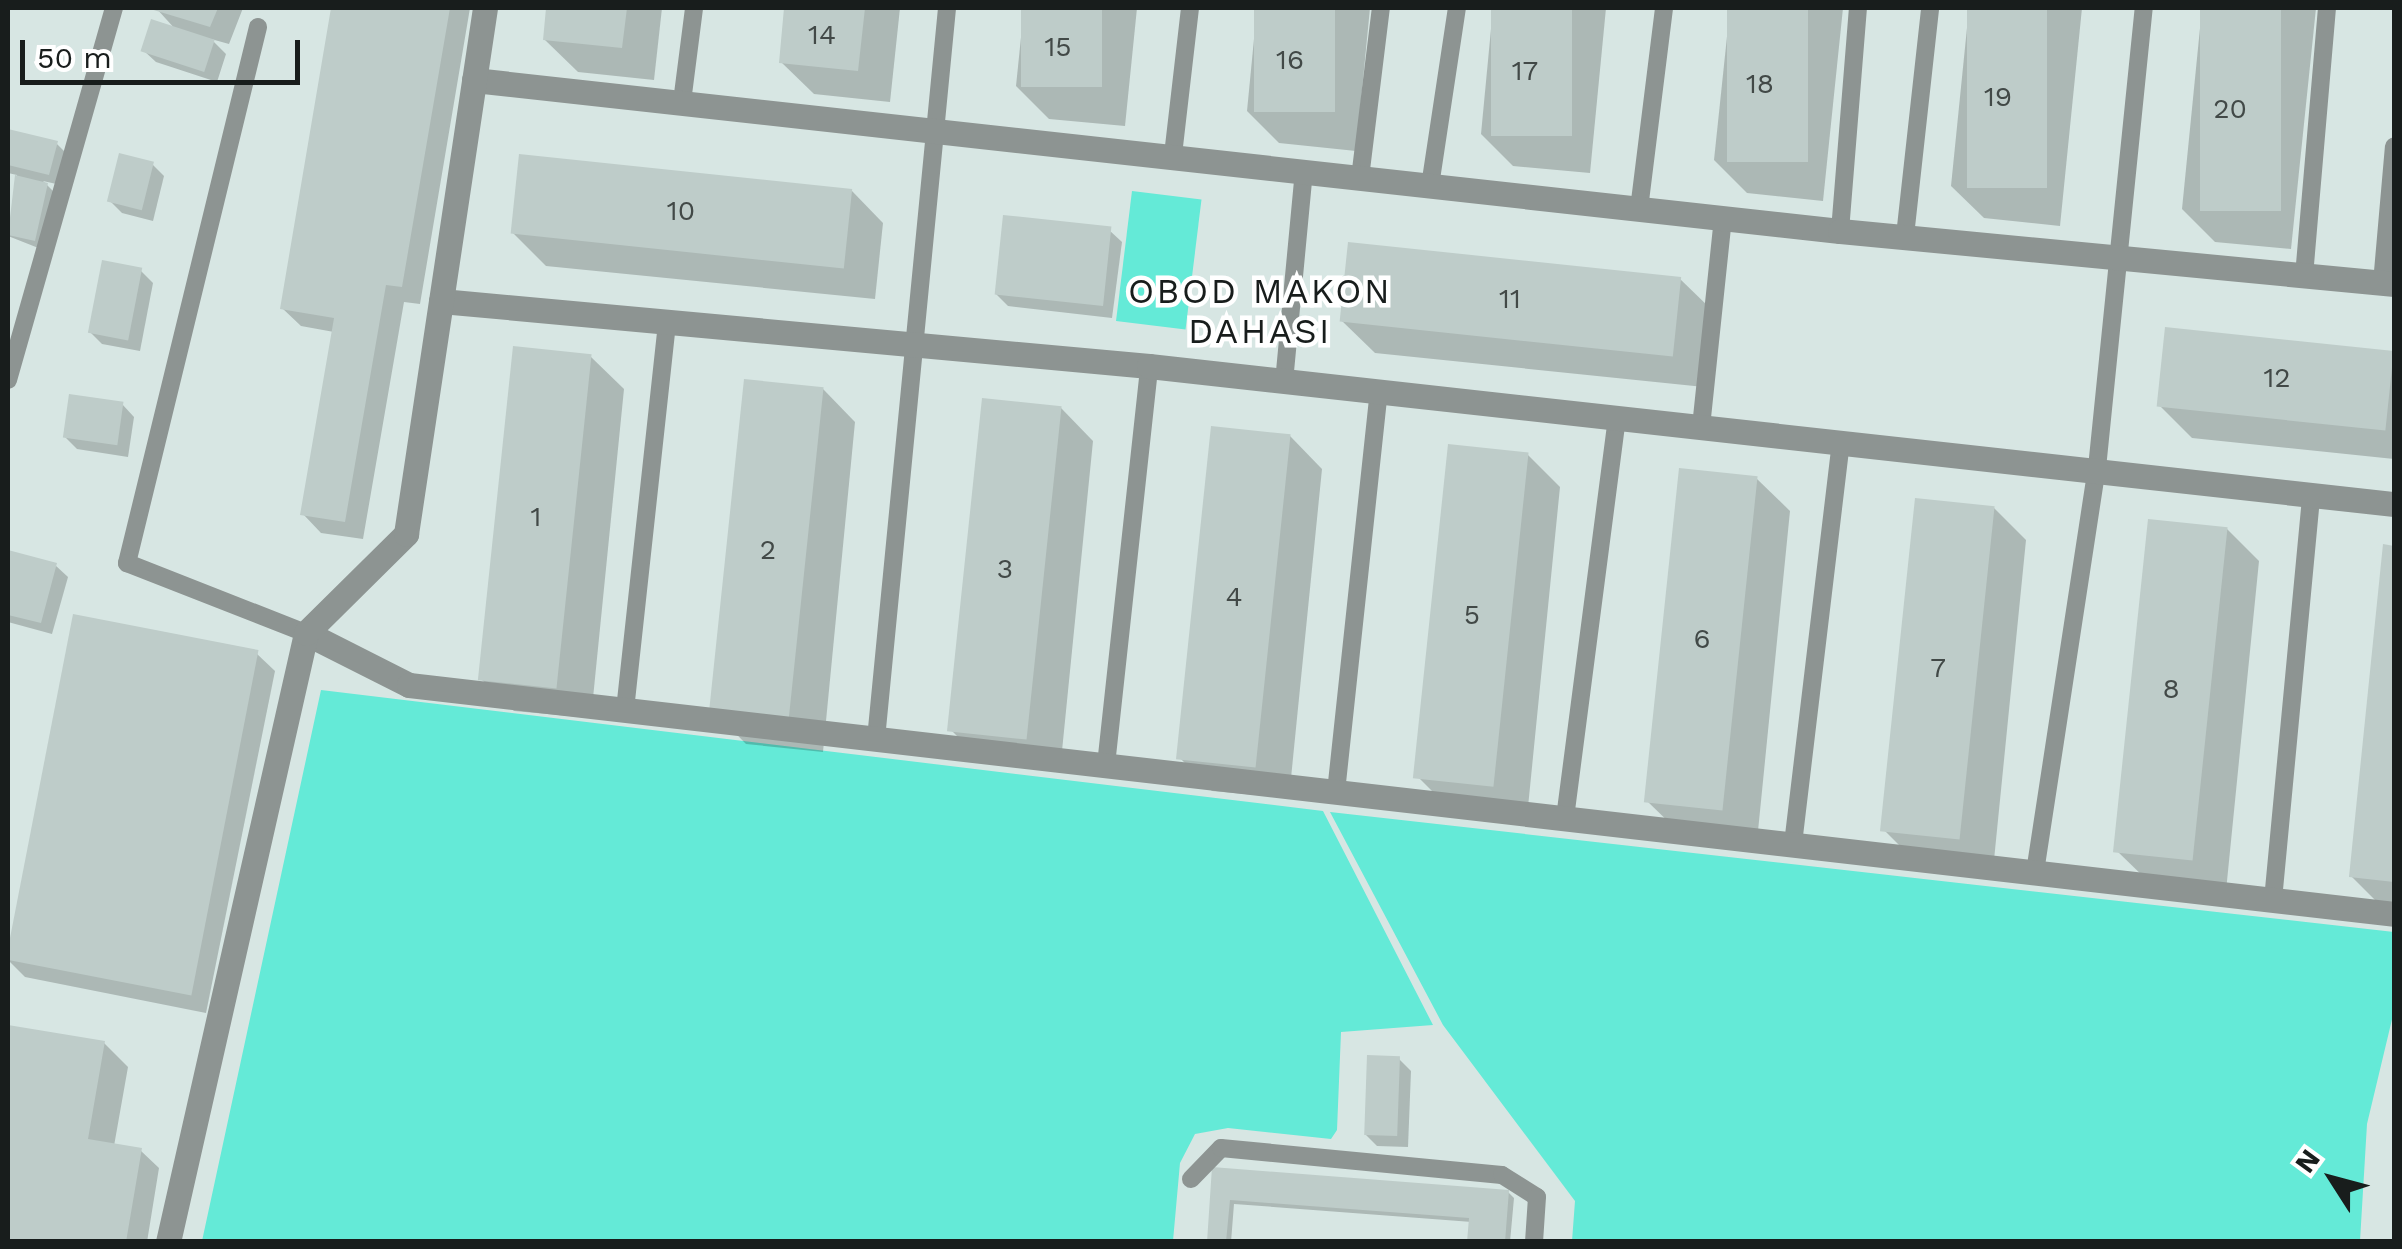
<!DOCTYPE html>
<style>
body{margin:0}
#map{position:relative;width:2402px;height:1249px;overflow:hidden;background:#d7e6e3;font-family:"Work Sans",sans-serif}
div>[style]{position:absolute}
.green>*{inset:0;background:#64ead7;transform-origin:0 0}
.shadow>*{inset:0;background:#0003}
.building>*{inset:0;background:#beccc9;transform-origin:0 0}
.lane>*{height:18px;margin:-9px;padding:0 9px;transform-origin:9px;border-radius:9px;background:#8d9492}
.street>*{height:25px;margin:-12.5px;padding:0 12.5px;transform-origin:12.5px;border-radius:12.5px;background:#8d9492}
span{translate:-50% -50%;white-space:nowrap;text-align:center;line-height:1.15;-webkit-text-stroke:9px #fff;paint-order:stroke}
.number-label{font-size:28px;color:#424947}
.number-label span{-webkit-text-stroke-width:0}
.neighbourhood-label{font-size:35px;color:#181d1c;letter-spacing:2.5px}
.frame{position:absolute;inset:0;border:10px solid #181d1c;pointer-events:none}
.north{position:absolute;left:2282px;top:1129px;width:100px;height:100px;-webkit-text-stroke:8px #fff;paint-order:stroke;rotate:306deg;font-size:28px;font-weight:700;line-height:40px;text-align:center;color:#181d1c}
.north::after{content:'';display:block;margin:auto;width:35px;height:45px;background:#181d1c;clip-path:polygon(50% 0,100% 100%,50% 72%,0 100%)}
.scale{position:absolute;left:20px;top:40px;width:280px;height:45px;box-sizing:border-box;border:5px solid #181d1c;border-top:0;padding-left:12px;font-size:30px;line-height:35px;white-space:nowrap;color:#181d1c;-webkit-text-stroke:8px #fff;paint-order:stroke}
</style>
<div id="map">
<div class="green">
<div style="left:1132px;top:191px;width:70px;height:131px;rotate:7deg"></div>
<div style="clip-path:polygon(321px 690px,1323px 811px,1433px 1025px,1341px 1032px,1337px 1130px,1331px 1139px,1228px 1128px,1195px 1134px,1180px 1163px,1173px 1241px,202px 1241px)"></div>
<div style="clip-path:polygon(1330px 812px,2394px 932px,2394px 1011px,2367px 1124px,2360px 1241px,1572px 1241px,1575px 1201px,1443px 1025px)"></div>
</div>
<div class="shadow">
<div style="clip-path:polygon(243px 8px,229px 44px,211px 39px,226px 54px,217px 82px,156px 62px,143px 50px,176px 30px,156px 8px)"></div>
<div style="clip-path:polygon(333px 8px,470px 8px,420px 304px,404px 302px,363px 539px,321px 533px,303px 514px,334px 332px,301px 326px,282px 308px)"></div>
<div style="clip-path:polygon(549px 8px,662px 8px,654px 80px,578px 72px,545px 40px)"></div>
<div style="clip-path:polygon(787px 8px,900px 8px,890px 102px,814px 94px,781px 62px)"></div>
<div style="clip-path:polygon(1024px 8px,1137px 8px,1125px 126px,1049px 119px,1016px 86px)"></div>
<div style="clip-path:polygon(1257px 8px,1370px 8px,1356px 151px,1279px 143px,1247px 111px)"></div>
<div style="clip-path:polygon(1493px 8px,1606px 8px,1590px 173px,1513px 166px,1481px 134px)"></div>
<div style="clip-path:polygon(1730px 8px,1843px 8px,1823px 201px,1747px 193px,1714px 160px)"></div>
<div style="clip-path:polygon(1969px 8px,2082px 8px,2060px 226px,1984px 218px,1951px 186px)"></div>
<div style="clip-path:polygon(2202px 8px,2316px 8px,2291px 249px,2215px 242px,2182px 209px)"></div>
<div style="clip-path:polygon(8px 131px,56px 143px,68px 155px,61px 185px,43px 181px,59px 197px,46px 251px,8px 236px,17px 175px,8px 173px)"></div>
<div style="clip-path:polygon(152px 164px,164px 176px,153px 221px,122px 213px,110px 201px)"></div>
<div style="clip-path:polygon(851px 190px,883px 223px,875px 299px,546px 266px,513px 233px)"></div>
<div style="clip-path:polygon(1109px 230px,1122px 242px,1112px 318px,1008px 306px,996px 294px)"></div>
<div style="clip-path:polygon(141px 271px,153px 283px,140px 351px,102px 344px,90px 332px)"></div>
<div style="clip-path:polygon(1679px 278px,1712px 310px,1704px 387px,1375px 353px,1342px 321px)"></div>
<div style="clip-path:polygon(2167px 329px,2394px 352px,2394px 459px,2192px 438px,2159px 405px)"></div>
<div style="clip-path:polygon(591px 357px,624px 389px,591px 718px,514px 711px,481px 679px)"></div>
<div style="clip-path:polygon(823px 389px,855px 422px,823px 752px,746px 744px,714px 711px)"></div>
<div style="clip-path:polygon(122px 404px,134px 417px,128px 457px,77px 449px,65px 437px)"></div>
<div style="clip-path:polygon(1061px 408px,1093px 441px,1060px 771px,984px 763px,951px 730px)"></div>
<div style="clip-path:polygon(1290px 436px,1322px 469px,1289px 798px,1212px 791px,1180px 758px)"></div>
<div style="clip-path:polygon(1527px 454px,1560px 487px,1527px 817px,1450px 809px,1418px 777px)"></div>
<div style="clip-path:polygon(1757px 479px,1790px 511px,1757px 841px,1680px 833px,1647px 801px)"></div>
<div style="clip-path:polygon(1994px 508px,2026px 540px,1993px 870px,1916px 862px,1884px 830px)"></div>
<div style="clip-path:polygon(2227px 529px,2259px 561px,2226px 891px,2150px 883px,2117px 851px)"></div>
<div style="clip-path:polygon(2385px 547px,2394px 548px,2394px 910px,2384px 909px,2352px 877px)"></div>
<div style="clip-path:polygon(8px 553px,55px 565px,68px 577px,52px 634px,8px 622px)"></div>
<div style="clip-path:polygon(75px 617px,256px 653px,275px 671px,206px 1013px,25px 977px,8px 960px)"></div>
<div style="clip-path:polygon(8px 1027px,104px 1043px,128px 1067px,114px 1146px,140px 1150px,159px 1168px,147px 1242px,8px 1242px)"></div>
<div style="clip-path:polygon(1399px 1059px,1411px 1071px,1408px 1147px,1377px 1146px,1365px 1134px)"></div>
<div style="clip-path:polygon(1214px 1169px,1508px 1192px,1514px 1198px,1510px 1242px,1470px 1242px,1472px 1222px,1234px 1204px,1231px 1242px,1210px 1242px)"></div>
</div>
<div class="building">
<div style="clip-path:polygon(147px 8px,218px 8px,210px 27px)"></div>
<div style="clip-path:polygon(331px 8px,450px 8px,402px 287px,386px 285px,345px 522px,300px 515px,334px 318px,280px 309px)"></div>
<div style="clip-path:polygon(546px 8px,627px 8px,622px 48px,543px 40px)"></div>
<div style="clip-path:polygon(784px 8px,865px 8px,858px 71px,779px 63px)"></div>
<div style="left:1021px;top:8px;width:81px;height:79px"></div>
<div style="left:1254px;top:8px;width:81px;height:104px"></div>
<div style="left:1491px;top:8px;width:81px;height:128px"></div>
<div style="left:1727px;top:8px;width:81px;height:154px"></div>
<div style="left:1967px;top:8px;width:80px;height:180px"></div>
<div style="left:2200px;top:8px;width:81px;height:203px"></div>
<div style="left:151px;top:19px;width:67px;height:34px;rotate:18deg"></div>
<div style="clip-path:polygon(8px 129px,58px 141px,49px 175px,8px 165px)"></div>
<div style="left:119px;top:153px;width:36px;height:50px;rotate:14deg"></div>
<div style="left:519px;top:154px;width:335px;height:80px;rotate:6deg"></div>
<div style="clip-path:polygon(15px 175px,48px 183px,35px 241px,8px 235px)"></div>
<div style="left:1003px;top:215px;width:109px;height:80px;rotate:6deg"></div>
<div style="left:1348px;top:242px;width:335px;height:80px;rotate:6deg"></div>
<div style="left:102px;top:260px;width:41px;height:74px;rotate:11deg"></div>
<div style="left:2165px;top:327px;width:230px;height:80px;rotate:6deg"></div>
<div style="left:513px;top:346px;width:79px;height:336px;rotate:6deg"></div>
<div style="left:744px;top:379px;width:80px;height:335px;rotate:6deg"></div>
<div style="left:69px;top:394px;width:55px;height:44px;rotate:8deg"></div>
<div style="left:982px;top:398px;width:80px;height:335px;rotate:6deg"></div>
<div style="left:1211px;top:426px;width:80px;height:335px;rotate:6deg"></div>
<div style="left:1448px;top:444px;width:81px;height:336px;rotate:6deg"></div>
<div style="left:1679px;top:468px;width:79px;height:336px;rotate:6deg"></div>
<div style="left:1915px;top:498px;width:80px;height:335px;rotate:6deg"></div>
<div style="left:2148px;top:519px;width:80px;height:335px;rotate:6deg"></div>
<div style="clip-path:polygon(2383px 544px,2394px 546px,2394px 882px,2349px 877px)"></div>
<div style="clip-path:polygon(8px 550px,57px 563px,41px 623px,8px 615px)"></div>
<div style="left:73px;top:614px;width:189px;height:352px;rotate:11deg"></div>
<div style="clip-path:polygon(8px 1025px,105px 1041px,88px 1139px,142px 1148px,126px 1242px,8px 1242px)"></div>
<div style="left:1367px;top:1055px;width:33px;height:80px;rotate:2deg"></div>
<div style="clip-path:polygon(1212px 1167px,1509px 1190px,1505px 1242px,1467px 1242px,1469px 1218px,1230px 1200px,1226px 1242px,1207px 1242px)"></div>
</div>
<div class="lane">
<div style="left:258px;top:27px;width:552px;rotate:103.73deg"></div>
<div style="left:127px;top:563px;width:192px;rotate:21.4deg"></div>
<div style="left:682px;top:102px;width:95px;rotate:-82.7deg"></div>
<div style="left:1173px;top:155px;width:148px;rotate:-83.4deg"></div>
<div style="left:1360px;top:178px;width:171px;rotate:-83deg"></div>
<div style="left:1430px;top:186px;width:180px;rotate:-81.4deg"></div>
<div style="left:1639px;top:209px;width:203px;rotate:-82.9deg"></div>
<div style="left:1840px;top:231px;width:224px;rotate:-85.4deg"></div>
<div style="left:1905px;top:236px;width:229px;rotate:-83.7deg"></div>
<div style="left:2304px;top:276px;width:269px;rotate:-85.1deg"></div>
<div style="left:2382px;top:283px;width:137px;rotate:-85deg"></div>
<div style="left:8px;top:380px;width:387px;rotate:-74.1deg"></div>
<div style="left:1284px;top:382px;width:211px;rotate:-84.6deg"></div>
<div style="left:1701px;top:427px;width:211px;rotate:-84deg"></div>
<div style="left:625px;top:710px;width:390px;rotate:-83.8deg"></div>
<div style="left:876px;top:739px;width:734px;rotate:-84.45deg"></div>
<div style="left:1106px;top:765px;width:401px;rotate:-83.8deg"></div>
<div style="left:1336px;top:792px;width:402px;rotate:-83.9deg"></div>
<div style="left:1565px;top:818px;width:403px;rotate:-82.6deg"></div>
<div style="left:1793px;top:844px;width:404px;rotate:-83.2deg"></div>
<div style="left:2035px;top:872px;width:409px;rotate:-81.3deg"></div>
<div style="left:2097px;top:468px;width:462px;rotate:-84.2deg"></div>
<div style="left:2273px;top:900px;width:406px;rotate:-84.6deg"></div>
<div style="left:1191px;top:1179px;width:43px;rotate:-45.9deg"></div>
<div style="left:1221px;top:1148px;width:282px;rotate:5.5deg"></div>
<div style="left:1502px;top:1175px;width:41px;rotate:32.2deg"></div>
<div style="left:1537px;top:1197px;width:45px;rotate:93.8deg"></div>
</div>
<div class="street">
<div style="left:474px;top:80px;width:1374px;rotate:6.31deg"></div>
<div style="left:1840px;top:231px;width:557px;rotate:5.46deg"></div>
<div style="left:441px;top:301px;width:711px;rotate:5.25deg"></div>
<div style="left:1149px;top:366px;width:1253px;rotate:6.33deg"></div>
<div style="left:306px;top:633px;width:115px;rotate:26.8deg"></div>
<div style="left:409px;top:685px;width:1998px;rotate:6.58deg"></div>
<div style="left:168px;top:1242px;width:624px;rotate:-77.23deg"></div>
<div style="left:306px;top:633px;width:141px;rotate:-44.7deg"></div>
<div style="left:406px;top:534px;width:532px;rotate:-81.46deg"></div>
</div>
<div class="number-label">
<span style="left:822px;top:35px">14</span>
<span style="left:1058px;top:47px">15</span>
<span style="left:1290px;top:60px">16</span>
<span style="left:1525px;top:71px">17</span>
<span style="left:1760px;top:84px">18</span>
<span style="left:1998px;top:97px">19</span>
<span style="left:2230px;top:109px">20</span>
<span style="left:681px;top:211px">10</span>
<span style="left:1510px;top:299px">11</span>
<span style="left:2277px;top:378px">12</span>
<span style="left:536px;top:517px">1</span>
<span style="left:768px;top:550px">2</span>
<span style="left:1005px;top:569px">3</span>
<span style="left:1234px;top:597px">4</span>
<span style="left:1472px;top:615px">5</span>
<span style="left:1702px;top:639px">6</span>
<span style="left:1938px;top:668px">7</span>
<span style="left:2171px;top:689px">8</span>
</div>
<div class="neighbourhood-label">
<span style="left:1260px;top:311px">OBOD MAKON<br>DAHASI</span>
</div>
<div class="frame"></div>
<div class="north">N</div>
<div class="scale">50 m</div>
</div>
